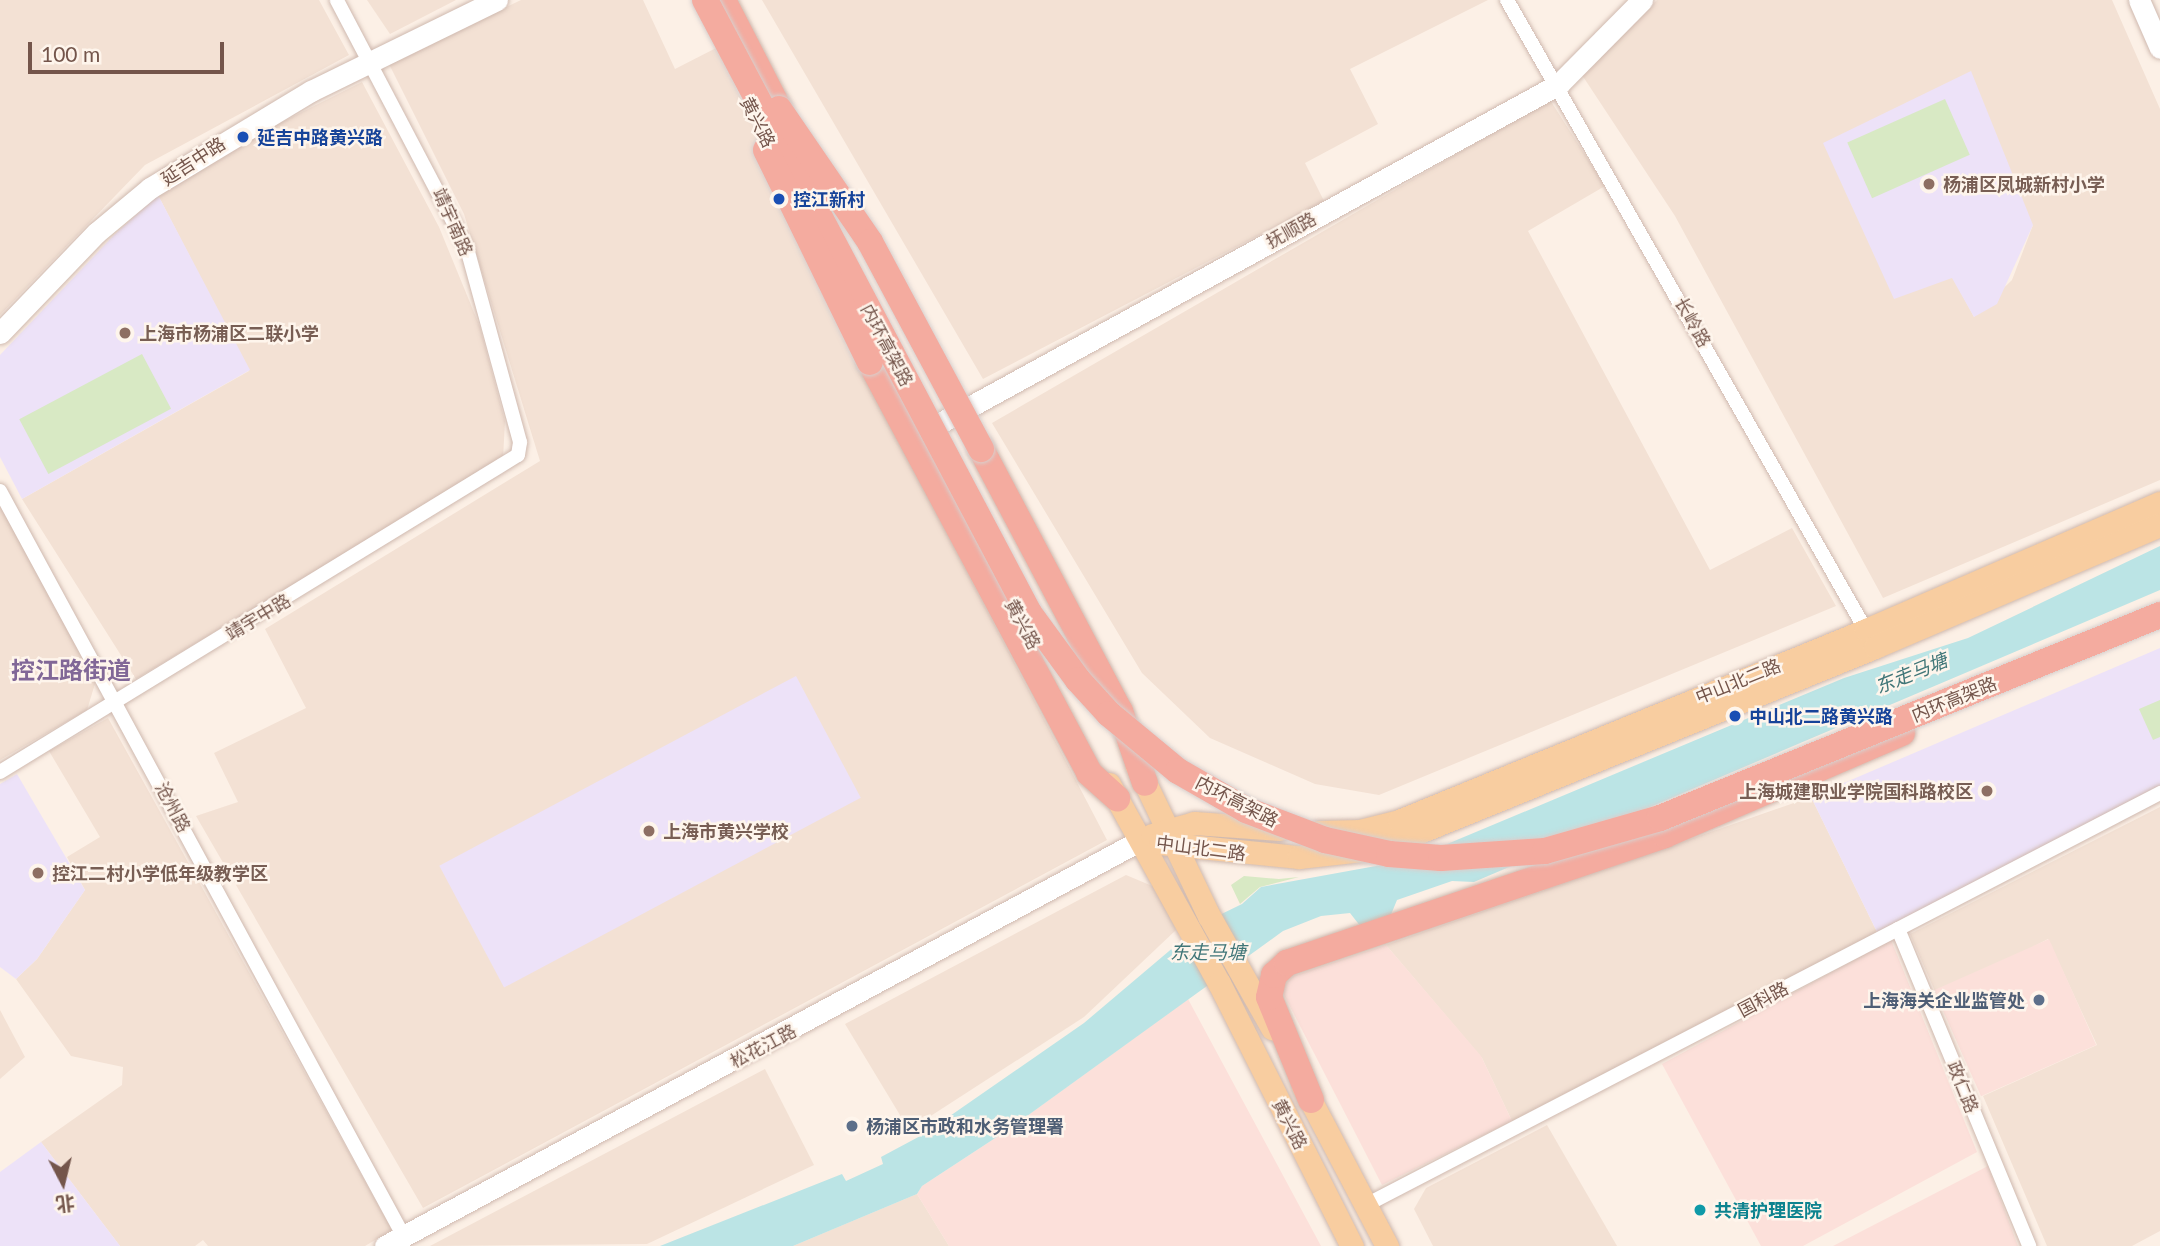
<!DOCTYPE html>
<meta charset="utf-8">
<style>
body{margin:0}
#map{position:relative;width:2160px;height:1246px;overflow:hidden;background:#fcf0e6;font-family:Lato,"Noto Sans SC",sans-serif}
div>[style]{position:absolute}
.residential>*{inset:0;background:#f3e1d4}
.commercial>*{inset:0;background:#fce0da;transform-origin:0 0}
.education>*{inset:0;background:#ede2f8;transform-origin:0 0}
.green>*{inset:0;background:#d8e9c4;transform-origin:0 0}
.water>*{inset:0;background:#bbe4e5}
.roads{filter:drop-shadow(0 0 2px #cfb9af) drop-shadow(0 0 2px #cfb9af)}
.street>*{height:14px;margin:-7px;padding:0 7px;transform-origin:7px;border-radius:7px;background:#fff}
.secondary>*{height:21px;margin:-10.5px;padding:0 10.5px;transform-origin:10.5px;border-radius:10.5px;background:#fff}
.primary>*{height:23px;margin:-11.5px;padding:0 11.5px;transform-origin:11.5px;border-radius:11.5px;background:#f8cda0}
.highway>*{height:26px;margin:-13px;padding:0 13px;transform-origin:13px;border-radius:13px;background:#f4ab9f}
.bridges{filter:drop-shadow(0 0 2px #d8cfcd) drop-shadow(0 0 2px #d8cfcd)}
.highway-bridge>*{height:26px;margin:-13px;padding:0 13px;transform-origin:13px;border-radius:13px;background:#f4ab9f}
.dots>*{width:19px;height:19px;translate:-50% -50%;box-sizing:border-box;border:4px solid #fef5ec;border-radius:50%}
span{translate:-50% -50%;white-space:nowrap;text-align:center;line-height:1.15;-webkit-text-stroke:5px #fef5ec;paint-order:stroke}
.street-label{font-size:18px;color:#74554b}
.transit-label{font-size:18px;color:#164399;font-weight:700}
.left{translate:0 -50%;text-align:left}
.education-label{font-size:18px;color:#785e54;font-weight:700}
.right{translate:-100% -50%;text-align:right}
.service-label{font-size:18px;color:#4e5e75;font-weight:700}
.culture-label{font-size:18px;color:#0d838f;font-weight:700}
.water-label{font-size:19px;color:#407678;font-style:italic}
.district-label{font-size:24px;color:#816797;font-weight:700}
.north{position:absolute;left:28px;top:1148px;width:70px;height:70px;-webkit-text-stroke:5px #fef5ec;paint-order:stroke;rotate:173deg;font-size:19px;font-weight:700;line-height:28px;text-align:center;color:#74554b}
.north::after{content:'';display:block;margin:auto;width:24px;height:32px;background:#74554b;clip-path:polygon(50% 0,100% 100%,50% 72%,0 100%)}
.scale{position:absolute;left:28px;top:42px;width:196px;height:32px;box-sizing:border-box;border:4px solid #74554b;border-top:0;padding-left:9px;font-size:21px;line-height:24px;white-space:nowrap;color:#74554b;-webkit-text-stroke:5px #fef5ec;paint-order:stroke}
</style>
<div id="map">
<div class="residential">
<div style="clip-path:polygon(0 0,319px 0,349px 55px,145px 165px,0 315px)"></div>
<div style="clip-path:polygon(367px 0,456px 0,390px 34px)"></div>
<div style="clip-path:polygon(521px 0,643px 0,675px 69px,718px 47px,858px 363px,1107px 840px,423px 1208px,196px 816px,238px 802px,214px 753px,306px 708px,265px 629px,540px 461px,464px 214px,389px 64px)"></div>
<div style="clip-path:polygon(762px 0,1488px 0,1350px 69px,1378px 124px,1305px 163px,1324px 201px,983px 379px)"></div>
<div style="clip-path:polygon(evenodd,1657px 0,2112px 0,2160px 109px,2160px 480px,1883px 598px,1675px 216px,1582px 75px,1657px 0,2033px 225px,2012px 280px,1974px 317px,1953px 278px,2033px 225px)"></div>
<div style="clip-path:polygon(362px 82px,439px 227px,480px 327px,505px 421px,503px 459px,136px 679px,22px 499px,249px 371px,158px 195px,244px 141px)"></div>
<div style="clip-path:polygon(1550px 100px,1605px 186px,1528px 231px,1710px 570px,1792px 528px,1836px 606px,1379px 795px,1315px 784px,1210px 738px,1142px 673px,992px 423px)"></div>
<div style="clip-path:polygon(0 501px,97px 677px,87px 710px,0 760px)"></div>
<div style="clip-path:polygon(108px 718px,392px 1230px,365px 1246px,208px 1246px,203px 1240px,195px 1246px,120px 1246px,41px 1142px,122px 1085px,123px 1067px,71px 1056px,16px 979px,37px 959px,85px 890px,67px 857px,100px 837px,49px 751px)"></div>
<div style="clip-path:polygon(1811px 797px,1877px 932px,1512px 1121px,1482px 1058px,1386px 945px)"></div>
<div style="clip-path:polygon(2160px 807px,2160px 1231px,2132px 1246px,2047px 1246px,1983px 1096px,2097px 1045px,2048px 939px,1937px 996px,1910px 934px)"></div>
<div style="clip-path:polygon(1126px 875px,1157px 888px,1176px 930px,1084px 1017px,909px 1130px,845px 1024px)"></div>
<div style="clip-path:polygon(0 1010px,25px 1057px,0 1079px)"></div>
<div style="clip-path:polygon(765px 1069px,814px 1165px,647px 1244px,430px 1246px)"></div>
<div style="clip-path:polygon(1547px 1125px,1617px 1246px,1433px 1246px,1414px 1209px,1426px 1188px)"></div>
<div style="clip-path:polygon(917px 1194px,949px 1246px,793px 1246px,831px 1230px)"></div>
</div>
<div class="commercial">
<div style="left:2049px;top:939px;width:116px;height:126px;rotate:66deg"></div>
<div style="clip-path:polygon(1891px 940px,1977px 1152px,1803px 1246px,1761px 1246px,1662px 1064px)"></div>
<div style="clip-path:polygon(1386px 945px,1481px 1056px,1512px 1121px,1382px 1185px,1281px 989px,1293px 976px)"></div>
<div style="clip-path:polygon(1188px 999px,1321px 1246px,949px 1246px,917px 1194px,922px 1186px,1009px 1129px)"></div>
<div style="clip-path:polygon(1988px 1166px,2018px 1246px,1833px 1246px)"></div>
</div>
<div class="education">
<div style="clip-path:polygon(1971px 71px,2033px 225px,1997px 304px,1974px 317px,1952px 278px,1894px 299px,1823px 143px)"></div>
<div style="clip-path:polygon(158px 195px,250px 370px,22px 499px,0 457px,0 355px,114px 235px)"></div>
<div style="clip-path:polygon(2160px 648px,2160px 786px,1877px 932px,1811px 797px)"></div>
<div style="left:796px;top:676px;width:138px;height:404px;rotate:62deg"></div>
<div style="clip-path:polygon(17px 774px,85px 890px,37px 959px,16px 979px,0 967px,0 784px)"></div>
<div style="clip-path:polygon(41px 1142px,120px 1246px,0 1246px,0 1172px)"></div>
</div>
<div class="green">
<div style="left:1945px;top:99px;width:61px;height:107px;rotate:66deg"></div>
<div style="left:142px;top:354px;width:62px;height:139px;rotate:62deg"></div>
<div style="clip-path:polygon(2160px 700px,2160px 737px,2153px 740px,2139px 709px)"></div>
<div style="clip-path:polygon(1244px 876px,1279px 879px,1299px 877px,1260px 887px,1240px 904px,1231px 885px)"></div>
</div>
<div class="water">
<div style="clip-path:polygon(2160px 546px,2160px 590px,1474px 882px,1452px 881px,1397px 900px,1390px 917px,1361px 927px,1350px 913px,1321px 916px,1283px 931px,1009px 1129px,922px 1186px,917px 1194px,793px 1246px,660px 1246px,842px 1174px,846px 1181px,883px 1164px,881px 1157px,924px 1134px,1084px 1023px,1201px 924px,1242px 904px,1261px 887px,1409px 860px,1844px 678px,1968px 638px)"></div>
</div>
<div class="roads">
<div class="street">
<div style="left:1507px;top:0;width:730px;rotate:60.34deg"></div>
<div style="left:0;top:491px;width:846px;rotate:61.56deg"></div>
<div style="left:0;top:772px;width:607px;rotate:-31.47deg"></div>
<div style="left:518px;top:455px;width:13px;rotate:-81deg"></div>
<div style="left:520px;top:442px;width:201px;rotate:-105.3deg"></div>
<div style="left:467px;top:248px;width:280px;rotate:-117.7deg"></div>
<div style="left:1898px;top:929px;width:343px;rotate:67.5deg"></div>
<div style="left:1366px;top:1205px;width:895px;rotate:-27.42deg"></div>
</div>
<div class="secondary">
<div style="left:2139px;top:0;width:52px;rotate:66.4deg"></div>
<div style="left:0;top:333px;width:139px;rotate:-46.2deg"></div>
<div style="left:96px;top:233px;width:70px;rotate:-39.8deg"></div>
<div style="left:150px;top:188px;width:188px;rotate:-31.1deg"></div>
<div style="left:311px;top:91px;width:207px;rotate:-26.1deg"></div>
<div style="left:920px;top:434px;width:729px;rotate:-28.71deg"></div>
<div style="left:1559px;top:84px;width:118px;rotate:-45.3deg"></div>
<div style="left:385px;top:1246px;width:856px;rotate:-28.24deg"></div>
</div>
<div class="primary">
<div style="left:1137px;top:766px;width:166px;rotate:64.4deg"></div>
<div style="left:1209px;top:916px;width:129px;rotate:60.6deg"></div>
<div style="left:1109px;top:784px;width:227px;rotate:61.1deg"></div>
<div style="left:1219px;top:983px;width:295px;rotate:63.2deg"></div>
<div style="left:1318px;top:832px;width:42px;rotate:-1.4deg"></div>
<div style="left:1360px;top:831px;width:40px;rotate:-14.4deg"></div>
<div style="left:1399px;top:821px;width:505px;rotate:-22.24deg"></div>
<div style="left:1866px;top:630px;width:320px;rotate:-23.4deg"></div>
<div style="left:1152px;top:835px;width:44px;rotate:-15.9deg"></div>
<div style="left:1194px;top:823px;width:86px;rotate:4deg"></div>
<div style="left:1160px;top:843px;width:140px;rotate:5.8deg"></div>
<div style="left:1299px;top:857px;width:81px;rotate:-6.3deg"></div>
<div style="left:1380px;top:848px;width:534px;rotate:-22.1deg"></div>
<div style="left:1875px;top:647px;width:310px;rotate:-23.2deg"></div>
<div style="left:1303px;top:1086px;width:181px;rotate:62.3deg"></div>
</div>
<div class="highway">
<div style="left:723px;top:0;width:123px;rotate:62.8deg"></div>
<div style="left:870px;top:362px;width:466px;rotate:61.9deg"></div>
<div style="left:1089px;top:773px;width:38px;rotate:42deg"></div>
<div style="left:981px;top:449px;width:297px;rotate:62.1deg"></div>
<div style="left:1120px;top:711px;width:76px;rotate:70.9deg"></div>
<div style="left:1311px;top:1100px;width:111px;rotate:-112.2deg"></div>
<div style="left:1269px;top:997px;width:23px;rotate:-77deg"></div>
<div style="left:1274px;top:975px;width:18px;rotate:-43deg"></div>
<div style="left:1287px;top:963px;width:399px;rotate:-18.7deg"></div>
<div style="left:1665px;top:835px;width:258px;rotate:-23.3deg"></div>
</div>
</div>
<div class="bridges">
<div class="highway-bridge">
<div style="left:705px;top:0;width:693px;rotate:62.14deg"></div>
<div style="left:1029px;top:613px;width:83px;rotate:53.8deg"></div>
<div style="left:1078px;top:680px;width:46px;rotate:47.6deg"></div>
<div style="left:1109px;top:714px;width:89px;rotate:39.6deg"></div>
<div style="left:1178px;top:771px;width:78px;rotate:29.8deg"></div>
<div style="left:1246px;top:810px;width:85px;rotate:20.8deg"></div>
<div style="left:1325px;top:840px;width:66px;rotate:12.3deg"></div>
<div style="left:1389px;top:854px;width:52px;rotate:4.4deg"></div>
<div style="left:1441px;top:858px;width:104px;rotate:-3.9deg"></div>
<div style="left:1545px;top:851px;width:120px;rotate:-16deg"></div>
<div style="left:1660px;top:818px;width:540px;rotate:-22.1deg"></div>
<div style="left:779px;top:109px;width:161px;rotate:55.6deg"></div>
<div style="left:870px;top:242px;width:235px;rotate:61.8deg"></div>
<div style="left:766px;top:150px;width:236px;rotate:63.9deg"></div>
</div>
</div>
<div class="dots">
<div style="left:243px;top:137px;background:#1a4fb4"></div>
<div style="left:1929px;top:184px;background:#8d6e63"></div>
<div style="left:779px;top:199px;background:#1a4fb4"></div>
<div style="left:125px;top:333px;background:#8d6e63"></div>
<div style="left:1735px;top:716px;background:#1a4fb4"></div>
<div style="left:1987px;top:791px;background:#8d6e63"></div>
<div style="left:649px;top:831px;background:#8d6e63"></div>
<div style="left:38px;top:873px;background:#8d6e63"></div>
<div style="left:2039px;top:1000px;background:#5c6f8a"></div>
<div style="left:852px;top:1126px;background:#5c6f8a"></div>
<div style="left:1700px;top:1210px;background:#0f9aa8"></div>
</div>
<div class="street-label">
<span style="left:758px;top:122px;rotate:63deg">黄兴路</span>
<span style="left:193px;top:161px;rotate:-33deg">延吉中路</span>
<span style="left:453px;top:222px;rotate:66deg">靖宇南路</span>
<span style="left:1291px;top:230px;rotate:-29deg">抚顺路</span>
<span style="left:1693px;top:322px;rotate:61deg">长岭路</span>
<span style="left:887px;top:345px;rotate:62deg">内环高架路</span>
<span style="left:258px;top:617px;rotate:-31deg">靖宇中路</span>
<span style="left:1023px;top:624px;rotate:62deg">黄兴路</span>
<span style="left:1738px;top:681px;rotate:-22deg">中山北二路</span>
<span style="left:1954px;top:699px;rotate:-22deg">内环高架路</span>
<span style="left:1237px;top:801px;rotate:27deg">内环高架路</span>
<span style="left:173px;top:807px;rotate:62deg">沧州路</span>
<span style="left:1201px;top:848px;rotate:7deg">中山北二路</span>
<span style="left:1763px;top:999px;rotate:-28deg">国科路</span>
<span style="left:763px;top:1046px;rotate:-28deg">松花江路</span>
<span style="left:1963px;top:1087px;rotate:68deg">政仁路</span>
<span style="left:1290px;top:1124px;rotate:63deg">黄兴路</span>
</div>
<div class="transit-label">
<span class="left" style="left:257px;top:137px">延吉中路黄兴路</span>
<span class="left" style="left:793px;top:199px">控江新村</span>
<span class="left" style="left:1749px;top:716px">中山北二路黄兴路</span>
</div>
<div class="education-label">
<span class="left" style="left:1943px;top:184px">杨浦区凤城新村小学</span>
<span class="left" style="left:139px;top:333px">上海市杨浦区二联小学</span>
<span class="right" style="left:1973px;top:791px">上海城建职业学院国科路校区</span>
<span class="left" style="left:663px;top:831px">上海市黄兴学校</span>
<span class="left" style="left:52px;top:873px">控江二村小学低年级教学区</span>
</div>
<div class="service-label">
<span class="right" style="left:2025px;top:1000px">上海海关企业监管处</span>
<span class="left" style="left:866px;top:1126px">杨浦区市政和水务管理署</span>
</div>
<div class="culture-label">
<span class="left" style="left:1714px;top:1210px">共清护理医院</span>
</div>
<div class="water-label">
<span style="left:1911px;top:673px;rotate:-22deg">东走马塘</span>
<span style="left:1208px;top:952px">东走马塘</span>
</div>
<div class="district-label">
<span style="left:71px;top:670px">控江路街道</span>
</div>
<div class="north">北</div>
<div class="scale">100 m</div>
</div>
